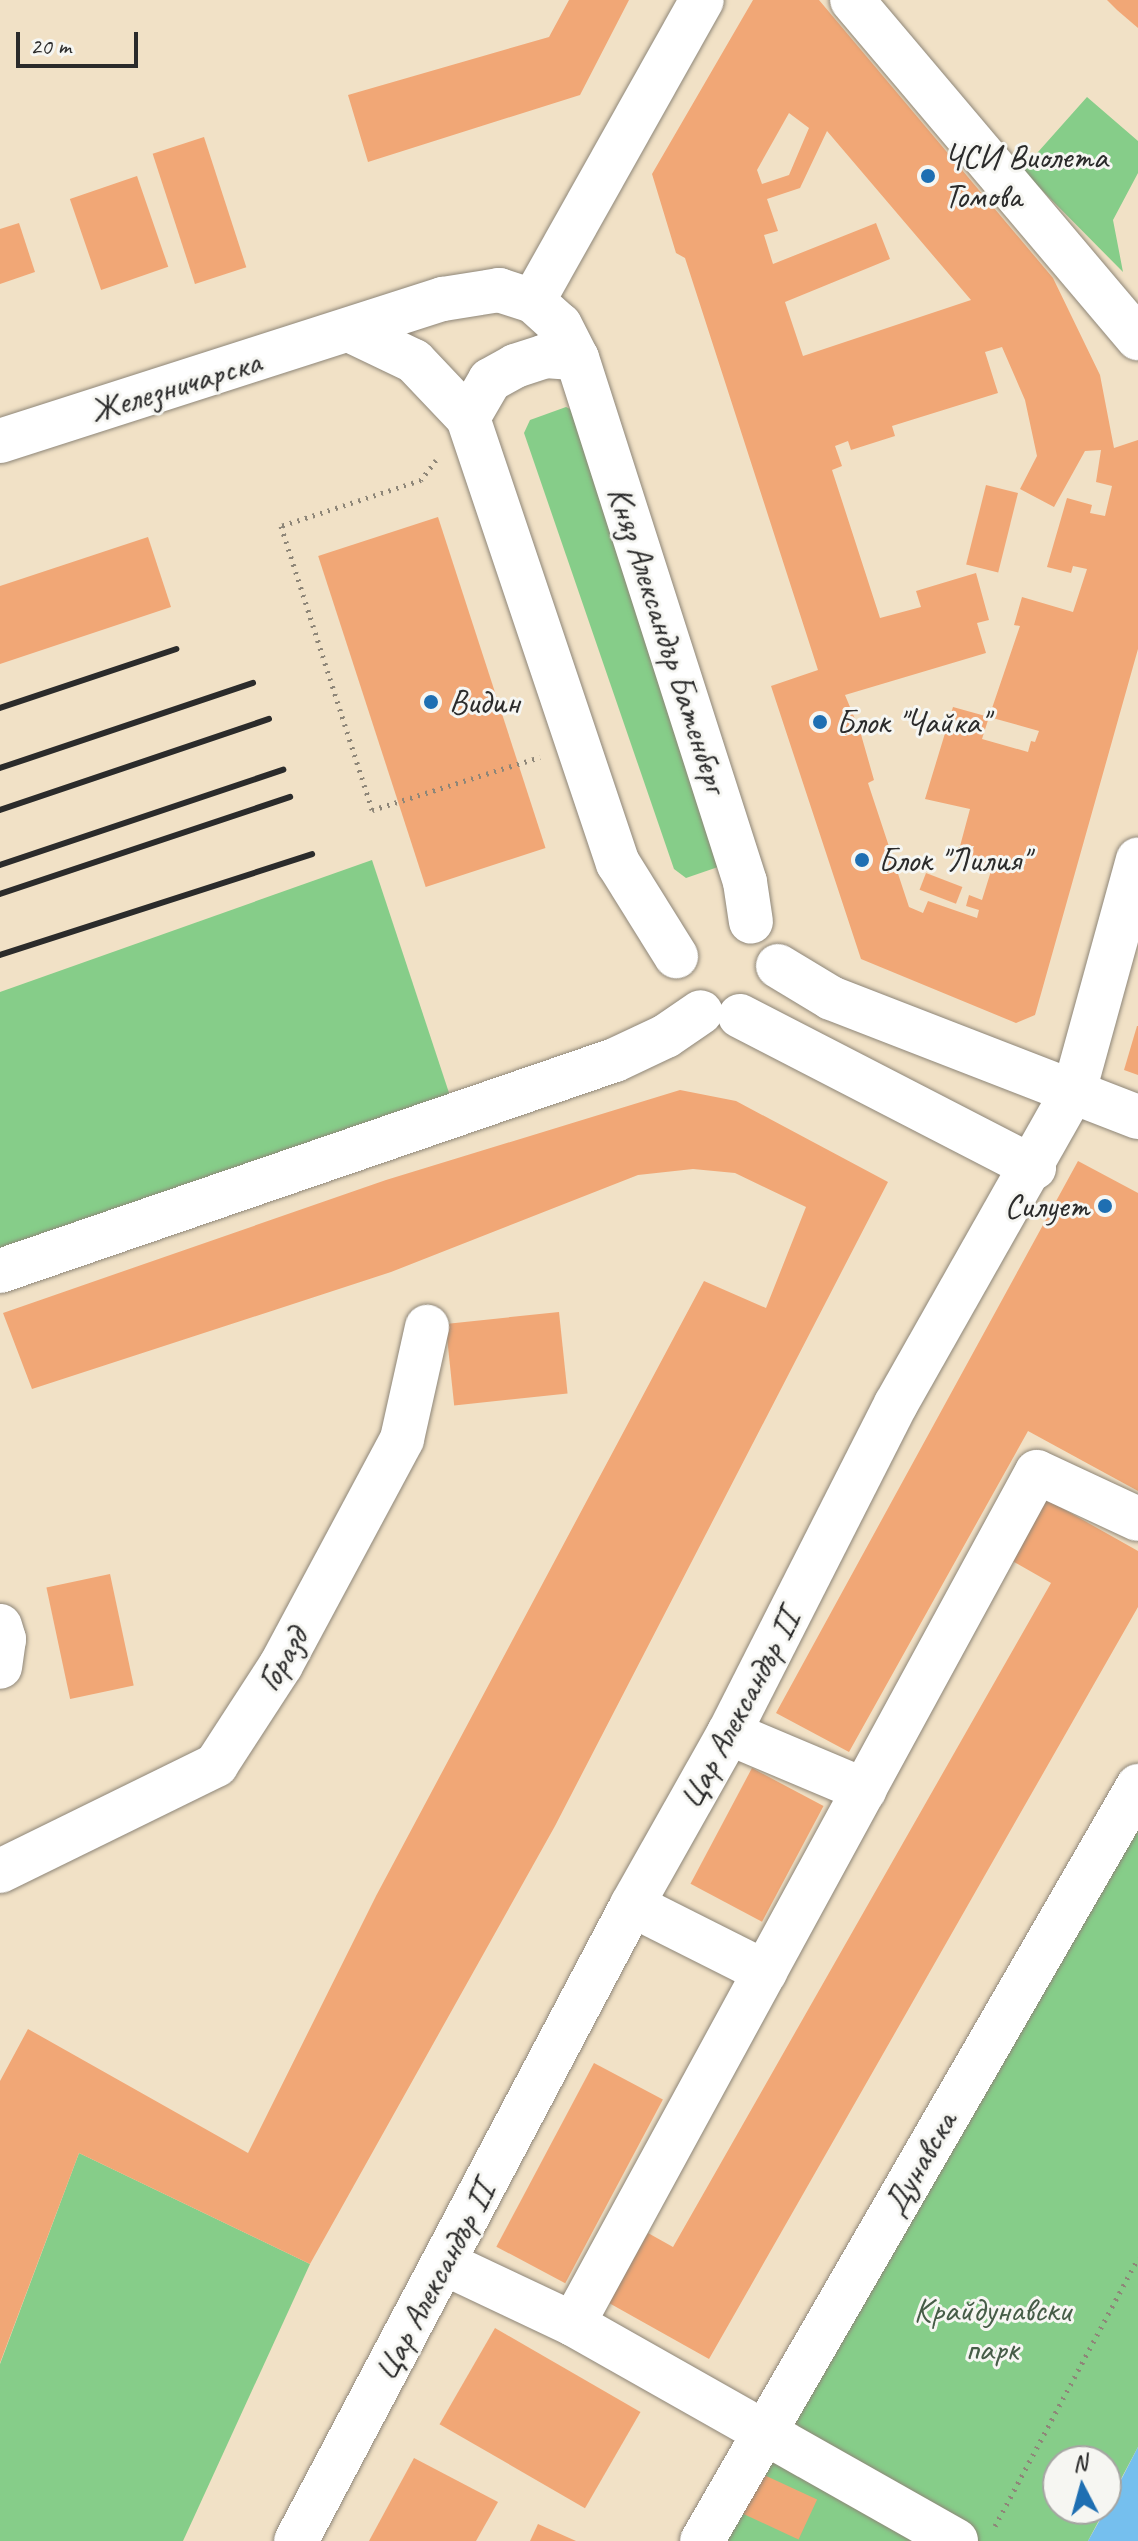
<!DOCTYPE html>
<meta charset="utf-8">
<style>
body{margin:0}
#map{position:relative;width:1138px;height:2541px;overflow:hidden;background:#f1e1c6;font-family:Caveat,sans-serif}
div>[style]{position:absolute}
.green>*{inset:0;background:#86cd89}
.water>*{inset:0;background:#75bfee}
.building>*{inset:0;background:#f1a776;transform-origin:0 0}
.path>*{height:5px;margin-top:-2.5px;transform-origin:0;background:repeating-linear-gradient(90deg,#8e8678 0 2px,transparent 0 8px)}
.roads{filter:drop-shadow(0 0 2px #8e8678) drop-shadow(0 0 2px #8e8678)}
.minor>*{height:44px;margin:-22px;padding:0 22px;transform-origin:22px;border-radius:22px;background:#fff}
.rail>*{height:6px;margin:-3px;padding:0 3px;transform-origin:3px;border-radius:3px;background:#2b2b2b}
.dots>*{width:22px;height:22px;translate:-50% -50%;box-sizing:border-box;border:4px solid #f6f6f2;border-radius:50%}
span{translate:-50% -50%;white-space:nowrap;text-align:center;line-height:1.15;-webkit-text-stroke:6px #f6f6f2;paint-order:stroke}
.poi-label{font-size:34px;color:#2b2b2b}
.left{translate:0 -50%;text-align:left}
.right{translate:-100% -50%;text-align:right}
.street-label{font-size:34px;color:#2b2b2b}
.park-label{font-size:34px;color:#465c47}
.north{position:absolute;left:1042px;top:2445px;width:80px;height:80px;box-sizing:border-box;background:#f6f6f2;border:2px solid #a5a5a2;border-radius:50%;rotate:354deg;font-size:22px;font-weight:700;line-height:32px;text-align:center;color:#2b2b2b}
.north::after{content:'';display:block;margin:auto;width:28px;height:36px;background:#1f6fb2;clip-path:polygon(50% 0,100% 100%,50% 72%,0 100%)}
.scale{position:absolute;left:16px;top:32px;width:122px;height:36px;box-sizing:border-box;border:4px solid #2b2b2b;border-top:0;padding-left:10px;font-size:24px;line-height:28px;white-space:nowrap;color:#2b2b2b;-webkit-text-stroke:6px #f6f6f2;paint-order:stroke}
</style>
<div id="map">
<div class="green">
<div style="clip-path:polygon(1087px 97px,1138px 141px,1138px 173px,1113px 220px,1123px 272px,1022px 170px)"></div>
<div style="clip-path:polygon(566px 407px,580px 414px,718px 867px,686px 878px,674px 869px,524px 433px,530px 420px)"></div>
<div style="clip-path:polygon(372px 860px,456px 1114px,0 1271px,0 992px)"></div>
<div style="clip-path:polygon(1138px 1786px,1138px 2447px,1106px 2507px,1106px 2461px,1058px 2461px,1058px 2509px,1105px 2509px,1088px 2541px,720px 2541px)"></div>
<div style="clip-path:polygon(79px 2153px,310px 2264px,183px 2541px,0 2541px,0 2364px)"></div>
</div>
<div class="water">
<div style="clip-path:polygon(1138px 2447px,1138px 2541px,1088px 2541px,1106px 2509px)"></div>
</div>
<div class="building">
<div style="clip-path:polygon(569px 0,629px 0,580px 95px,368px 162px,348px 95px,549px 37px)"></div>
<div style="clip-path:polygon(evenodd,753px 0,819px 0,1053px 278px,1100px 375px,1114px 448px,1138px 440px,1138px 649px,1035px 1015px,1016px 1023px,861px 959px,771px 686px,818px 670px,685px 258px,676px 253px,652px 174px,753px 0,789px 113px,809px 128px,789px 175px,762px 184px,757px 170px,789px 113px,753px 0,827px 131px,971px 300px,803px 356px,785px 302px,890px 259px,876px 223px,773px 264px,764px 235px,778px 231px,767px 199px,800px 188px,827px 131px,753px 0,1002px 347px,1025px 400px,1037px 456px,1020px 489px,1054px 507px,1085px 451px,1101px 450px,1096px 482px,1112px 486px,1105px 516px,1090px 513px,1092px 505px,1067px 498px,1047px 567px,1071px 573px,1073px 566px,1087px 569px,1073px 612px,1022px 597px,1014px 625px,1020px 626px,989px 717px,1039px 731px,1035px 742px,1031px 741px,1028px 752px,982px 739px,989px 717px,953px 707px,925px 799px,970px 809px,956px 861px,991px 871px,982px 900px,969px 895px,966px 906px,979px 910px,977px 918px,928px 901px,923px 913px,909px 907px,868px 783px,874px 780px,860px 731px,845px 695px,986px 653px,977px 623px,989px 620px,976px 573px,916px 591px,921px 607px,880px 618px,832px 470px,842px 466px,835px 446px,848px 441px,851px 450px,895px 436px,892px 426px,998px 393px,985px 352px,1002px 347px)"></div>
<div style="clip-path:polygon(1107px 0,1138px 0,1138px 28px,1117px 10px)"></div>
<div style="left:204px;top:137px;width:137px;height:54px;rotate:72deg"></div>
<div style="left:137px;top:176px;width:96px;height:71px;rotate:71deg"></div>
<div style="clip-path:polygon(19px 223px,35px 272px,0 284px,0 229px)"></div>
<div style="left:986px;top:485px;width:33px;height:82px;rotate:14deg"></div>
<div style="left:438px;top:517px;width:348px;height:126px;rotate:72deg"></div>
<div style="clip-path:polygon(148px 537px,171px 607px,0 664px,0 586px)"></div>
<div style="left:926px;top:873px;width:39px;height:18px;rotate:21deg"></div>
<div style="clip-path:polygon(1137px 1026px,1138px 1026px,1138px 1075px,1124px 1070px)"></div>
<div style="clip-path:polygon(680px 1090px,736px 1101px,888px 1182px,555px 1826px,310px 2264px,79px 2153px,0 2363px,0 2081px,28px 2029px,248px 2153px,376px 1896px,704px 1281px,766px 1308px,806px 1207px,735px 1173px,693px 1169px,638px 1175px,391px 1272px,32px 1389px,3px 1313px,386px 1180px)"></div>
<div style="clip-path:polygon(1078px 1161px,1138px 1193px,1138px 1491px,1028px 1431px,849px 1752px,776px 1713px)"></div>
<div style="left:559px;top:1312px;width:82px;height:114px;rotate:84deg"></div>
<div style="clip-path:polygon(1044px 1498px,1138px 1551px,1138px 1607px,709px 2359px,609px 2303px,648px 2233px,673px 2247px,1051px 1583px,1009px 1559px)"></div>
<div style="left:110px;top:1574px;width:114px;height:65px;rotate:78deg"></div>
<div style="left:752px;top:1768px;width:81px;height:131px;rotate:28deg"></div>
<div style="left:594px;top:2063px;width:78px;height:208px;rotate:28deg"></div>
<div style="left:495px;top:2328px;width:168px;height:111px;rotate:30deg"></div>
<div style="clip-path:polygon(414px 2458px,498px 2502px,476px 2541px,369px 2541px)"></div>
<div style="left:760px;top:2473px;width:63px;height:44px;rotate:25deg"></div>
<div style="clip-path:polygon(538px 2524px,576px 2541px,530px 2541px)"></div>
</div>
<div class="path">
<div style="left:436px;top:460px;width:25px;rotate:127deg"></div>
<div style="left:421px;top:480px;width:147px;rotate:161.8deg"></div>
<div style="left:281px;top:526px;width:298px;rotate:72.2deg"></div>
<div style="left:372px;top:810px;width:176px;rotate:-17.5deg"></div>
<div style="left:995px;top:2526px;width:304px;rotate:-61.9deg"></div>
</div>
<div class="roads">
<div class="minor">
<div style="left:852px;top:0;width:443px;rotate:49.8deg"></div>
<div style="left:533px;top:301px;width:345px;rotate:-60.7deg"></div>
<div style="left:351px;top:331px;width:70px;rotate:25.5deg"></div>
<div style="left:414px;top:361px;width:79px;rotate:46.5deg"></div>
<div style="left:468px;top:418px;width:470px;rotate:71.4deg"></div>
<div style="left:618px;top:863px;width:110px;rotate:58.1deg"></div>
<div style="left:468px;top:418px;width:44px;rotate:-59.9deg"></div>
<div style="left:490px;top:380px;width:29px;rotate:-29deg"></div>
<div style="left:515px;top:366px;width:32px;rotate:-18deg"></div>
<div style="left:545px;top:356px;width:32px;rotate:4deg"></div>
<div style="left:0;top:441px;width:465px;rotate:-17.8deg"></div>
<div style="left:443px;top:299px;width:57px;rotate:-9.1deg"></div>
<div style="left:499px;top:290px;width:36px;rotate:18deg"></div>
<div style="left:533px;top:301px;width:36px;rotate:42deg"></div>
<div style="left:560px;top:325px;width:37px;rotate:63deg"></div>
<div style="left:577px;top:358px;width:550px;rotate:72.22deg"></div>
<div style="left:745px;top:882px;width:40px;rotate:81.5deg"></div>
<div style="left:778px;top:966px;width:62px;rotate:31.1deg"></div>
<div style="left:831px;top:998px;width:329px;rotate:21.2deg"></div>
<div style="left:740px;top:1016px;width:331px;rotate:27.3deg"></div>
<div style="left:0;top:1271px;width:650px;rotate:-18.94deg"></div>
<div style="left:615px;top:1060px;width:56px;rotate:-25.2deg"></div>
<div style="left:666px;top:1036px;width:42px;rotate:-34.4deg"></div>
<div style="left:0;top:1626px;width:14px;rotate:73deg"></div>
<div style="left:4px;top:1639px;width:28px;rotate:98deg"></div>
<div style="left:729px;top:1733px;width:147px;rotate:22.9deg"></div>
<div style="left:0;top:1871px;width:241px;rotate:-26.1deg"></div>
<div style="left:216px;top:1765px;width:119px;rotate:-57deg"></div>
<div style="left:281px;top:1665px;width:256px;rotate:-61.8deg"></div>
<div style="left:402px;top:1439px;width:115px;rotate:-77.4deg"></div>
<div style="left:632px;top:1905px;width:149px;rotate:26.7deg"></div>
<div style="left:444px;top:2263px;width:143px;rotate:25.3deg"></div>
<div style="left:573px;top:2324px;width:440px;rotate:29.5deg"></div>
<div style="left:573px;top:2324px;width:970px;rotate:-61.43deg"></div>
<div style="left:1037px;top:1472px;width:111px;rotate:25deg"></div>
<div style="left:296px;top:2541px;width:719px;rotate:-62.15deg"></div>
<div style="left:632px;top:1905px;width:197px;rotate:-60.6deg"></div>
<div style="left:729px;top:1733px;width:369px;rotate:-63.1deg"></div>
<div style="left:896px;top:1404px;width:363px;rotate:-60.5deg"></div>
<div style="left:1075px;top:1088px;width:237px;rotate:-74.6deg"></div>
<div style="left:702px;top:2541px;width:872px;rotate:-59.99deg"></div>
</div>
</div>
<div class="rail">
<div style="left:0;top:708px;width:186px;rotate:-18.5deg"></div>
<div style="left:0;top:768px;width:267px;rotate:-18.6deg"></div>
<div style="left:0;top:810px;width:284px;rotate:-18.7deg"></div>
<div style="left:0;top:865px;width:299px;rotate:-18.6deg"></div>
<div style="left:0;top:894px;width:306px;rotate:-18.5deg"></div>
<div style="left:0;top:955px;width:328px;rotate:-17.9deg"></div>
</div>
<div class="dots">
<div style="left:928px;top:176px;background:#1f6fb2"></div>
<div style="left:431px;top:702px;background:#1f6fb2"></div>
<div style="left:820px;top:722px;background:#1f6fb2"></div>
<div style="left:862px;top:860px;background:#1f6fb2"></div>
<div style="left:1105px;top:1206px;background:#1f6fb2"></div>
</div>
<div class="poi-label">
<span class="left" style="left:944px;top:176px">ЧСИ Виолета<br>Томова</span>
<span class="left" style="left:449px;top:702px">Видин</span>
<span class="left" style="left:836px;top:722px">Блок "Чайка"</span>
<span class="left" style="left:878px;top:860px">Блок "Лилия"</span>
<span class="right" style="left:1089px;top:1206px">Силует</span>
</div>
<div class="street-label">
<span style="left:175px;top:386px;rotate:-17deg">Железничарска</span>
<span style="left:668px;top:639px;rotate:72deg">Княз Александър Батенберг</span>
<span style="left:282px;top:1659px;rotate:-60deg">Горазд</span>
<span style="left:739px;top:1709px;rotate:-62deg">Цар Александър II</span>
<span style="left:919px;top:2163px;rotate:-60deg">Дунавска</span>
<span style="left:434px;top:2281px;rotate:-62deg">Цар Александър II</span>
</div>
<div class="park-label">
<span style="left:992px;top:2329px">Крайдунавски<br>парк</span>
</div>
<div class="north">N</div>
<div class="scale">20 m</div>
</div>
